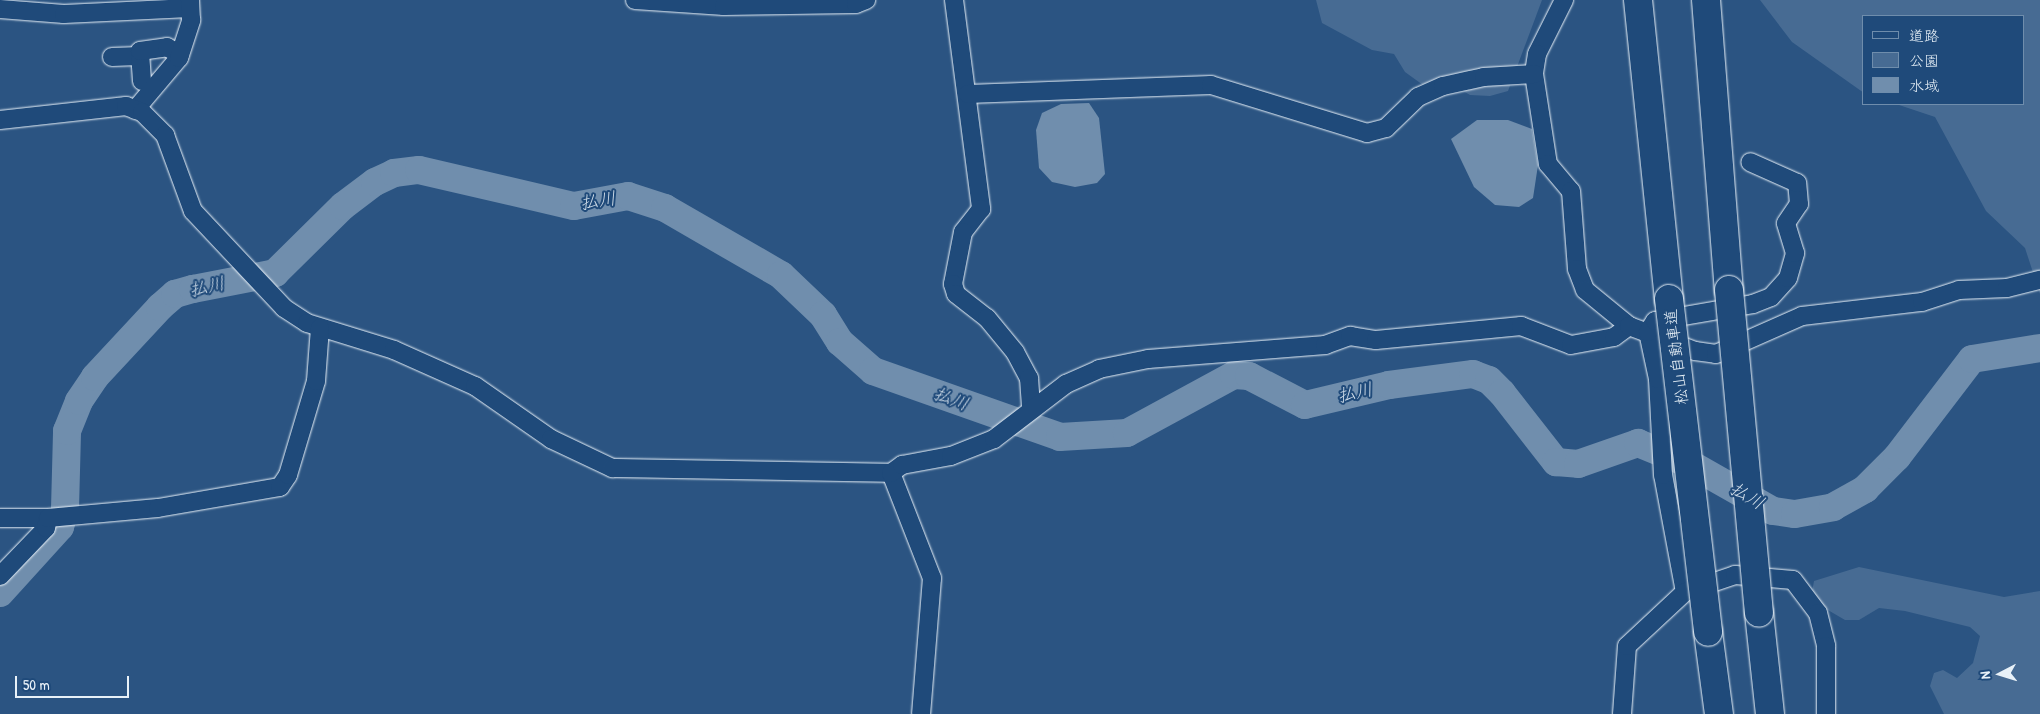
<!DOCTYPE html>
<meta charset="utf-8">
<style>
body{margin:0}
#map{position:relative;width:2040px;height:714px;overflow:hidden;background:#2b5482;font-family:"Patrick Hand","Klee One",sans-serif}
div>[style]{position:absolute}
.green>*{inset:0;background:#476b93}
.water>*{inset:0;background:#708ead}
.river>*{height:28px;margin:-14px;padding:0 14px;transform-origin:14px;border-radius:14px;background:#708ead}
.roads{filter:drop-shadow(0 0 1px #e8f1f8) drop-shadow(0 0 1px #e8f1f8)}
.minor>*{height:18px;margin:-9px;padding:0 9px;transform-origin:9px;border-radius:9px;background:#1f4a7a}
.motorway>*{height:28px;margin:-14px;padding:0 14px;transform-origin:14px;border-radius:14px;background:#1f4a7a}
.bridges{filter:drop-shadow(0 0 1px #e8f1f8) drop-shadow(0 0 1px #e8f1f8)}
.motorway-bridge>*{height:28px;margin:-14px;padding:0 14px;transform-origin:14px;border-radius:14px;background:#1f4a7a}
span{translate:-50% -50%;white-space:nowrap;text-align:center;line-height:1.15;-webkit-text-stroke:4px #1f4a7a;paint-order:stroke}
.street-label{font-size:16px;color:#e8f1f8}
.water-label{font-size:18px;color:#d0dde9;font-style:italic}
.legend{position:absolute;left:1862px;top:15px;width:162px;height:90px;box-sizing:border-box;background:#1f4a7a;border:1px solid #6f8dac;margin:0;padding:6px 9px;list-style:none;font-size:15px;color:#e8f1f8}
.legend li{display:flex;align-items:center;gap:10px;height:25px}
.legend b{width:25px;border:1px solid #6f8dac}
.north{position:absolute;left:1975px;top:649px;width:50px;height:50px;-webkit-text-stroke:4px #1f4a7a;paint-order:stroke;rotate:265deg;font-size:14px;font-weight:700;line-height:20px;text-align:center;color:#e8f1f8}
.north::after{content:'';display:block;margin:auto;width:18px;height:22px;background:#e8f1f8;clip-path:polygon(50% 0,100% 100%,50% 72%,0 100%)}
.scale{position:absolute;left:15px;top:676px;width:114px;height:22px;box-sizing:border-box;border:2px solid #e8f1f8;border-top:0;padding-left:6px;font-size:15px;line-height:18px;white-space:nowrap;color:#e8f1f8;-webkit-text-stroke:4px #1f4a7a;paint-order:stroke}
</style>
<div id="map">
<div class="green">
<div style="clip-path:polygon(1316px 0,1542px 0,1508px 91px,1490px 96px,1470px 95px,1444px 80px,1423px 85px,1405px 72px,1394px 54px,1372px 50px,1322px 23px)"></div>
<div style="clip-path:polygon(1760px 0,2040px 0,2040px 294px,2025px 248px,1986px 211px,1935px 117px,1896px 104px,2024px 104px,2024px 16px,1864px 16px,1864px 93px,1792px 42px)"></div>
<div style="clip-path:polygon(1859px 567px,2004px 597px,2040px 591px,2040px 714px,1944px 714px,1930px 686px,1934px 673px,1943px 670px,1957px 678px,1973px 663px,1980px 636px,1970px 627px,1905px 611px,1879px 608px,1859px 620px,1845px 620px,1821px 606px,1812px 592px,1814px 581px)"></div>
</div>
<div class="water">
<div style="clip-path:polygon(1089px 103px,1099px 118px,1105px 174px,1097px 183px,1075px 187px,1052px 182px,1039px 168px,1036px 130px,1042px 113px,1061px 104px)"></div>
<div style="clip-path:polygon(1477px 120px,1508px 120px,1532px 129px,1538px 165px,1533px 198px,1519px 207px,1495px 205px,1474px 187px,1451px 139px)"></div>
</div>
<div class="river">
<div style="left:0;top:593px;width:89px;rotate:-47.7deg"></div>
<div style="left:60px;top:527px;width:19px;rotate:-74deg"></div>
<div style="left:65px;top:509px;width:78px;rotate:-88.5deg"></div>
<div style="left:67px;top:431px;width:32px;rotate:-68deg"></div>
<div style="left:79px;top:401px;width:29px;rotate:-56deg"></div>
<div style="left:95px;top:377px;width:96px;rotate:-47.1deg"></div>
<div style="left:160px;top:307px;width:20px;rotate:-41deg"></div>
<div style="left:175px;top:294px;width:19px;rotate:-16deg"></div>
<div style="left:193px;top:289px;width:84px;rotate:-11deg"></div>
<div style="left:275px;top:273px;width:95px;rotate:-44.6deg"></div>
<div style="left:343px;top:206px;width:40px;rotate:-37deg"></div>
<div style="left:375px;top:182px;width:21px;rotate:-25deg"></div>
<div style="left:394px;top:173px;width:25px;rotate:-7deg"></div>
<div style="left:419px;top:170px;width:159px;rotate:13.1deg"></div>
<div style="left:574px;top:206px;width:55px;rotate:-10.5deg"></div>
<div style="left:628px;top:196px;width:39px;rotate:18deg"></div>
<div style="left:665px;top:208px;width:134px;rotate:30deg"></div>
<div style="left:781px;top:275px;width:58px;rotate:43.6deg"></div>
<div style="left:823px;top:315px;width:32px;rotate:58deg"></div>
<div style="left:840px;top:342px;width:44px;rotate:41.3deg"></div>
<div style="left:873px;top:371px;width:198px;rotate:19.4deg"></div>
<div style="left:1060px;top:437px;width:67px;rotate:-3.4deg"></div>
<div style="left:1127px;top:433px;width:122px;rotate:-28.5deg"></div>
<div style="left:1234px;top:375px;width:15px;rotate:4deg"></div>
<div style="left:1249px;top:376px;width:63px;rotate:27.4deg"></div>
<div style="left:1305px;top:405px;width:86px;rotate:-13.4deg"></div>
<div style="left:1389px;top:385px;width:85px;rotate:-7.5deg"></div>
<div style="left:1473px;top:374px;width:17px;rotate:21deg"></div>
<div style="left:1489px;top:380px;width:18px;rotate:45deg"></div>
<div style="left:1502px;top:393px;width:88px;rotate:52deg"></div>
<div style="left:1556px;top:462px;width:22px;rotate:5deg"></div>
<div style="left:1578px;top:464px;width:64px;rotate:-19.3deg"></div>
<div style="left:1638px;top:443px;width:58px;rotate:22.2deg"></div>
<div style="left:1692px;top:465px;width:93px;rotate:29.6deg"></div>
<div style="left:1773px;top:511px;width:22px;rotate:8deg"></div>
<div style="left:1795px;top:514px;width:39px;rotate:-10deg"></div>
<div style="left:1833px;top:507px;width:37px;rotate:-29deg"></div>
<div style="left:1865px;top:489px;width:45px;rotate:-45deg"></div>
<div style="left:1897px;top:457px;width:123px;rotate:-52.6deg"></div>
<div style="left:1972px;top:359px;width:69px;rotate:-9.2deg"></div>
</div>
<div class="roads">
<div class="minor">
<div style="left:635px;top:0;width:89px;rotate:3.9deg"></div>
<div style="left:724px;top:6px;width:132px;rotate:-0.9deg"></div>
<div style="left:856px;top:4px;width:11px;rotate:-22deg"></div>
<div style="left:954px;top:0;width:211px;rotate:82.6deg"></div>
<div style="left:981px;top:209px;width:29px;rotate:128deg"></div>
<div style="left:963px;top:232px;width:53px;rotate:100.9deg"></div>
<div style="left:953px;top:284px;width:10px;rotate:73deg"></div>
<div style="left:956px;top:294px;width:39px;rotate:38deg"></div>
<div style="left:987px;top:318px;width:44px;rotate:50.5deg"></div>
<div style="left:1015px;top:352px;width:30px;rotate:62deg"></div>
<div style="left:1029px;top:378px;width:32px;rotate:86deg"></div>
<div style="left:1564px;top:0;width:60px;rotate:116.6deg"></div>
<div style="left:1537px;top:54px;width:20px;rotate:99deg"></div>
<div style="left:1534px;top:74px;width:91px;rotate:81.2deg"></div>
<div style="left:1548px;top:164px;width:35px;rotate:50deg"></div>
<div style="left:1571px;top:191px;width:78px;rotate:85.6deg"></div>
<div style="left:1577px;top:269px;width:22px;rotate:69deg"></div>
<div style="left:1585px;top:290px;width:57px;rotate:39.3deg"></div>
<div style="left:0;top:9px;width:64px;rotate:4.5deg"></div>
<div style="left:64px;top:14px;width:126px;rotate:-2.7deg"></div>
<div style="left:112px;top:57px;width:27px;rotate:-2deg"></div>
<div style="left:142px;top:81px;width:30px;rotate:-94deg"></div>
<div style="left:140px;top:51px;width:27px;rotate:-8deg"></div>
<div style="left:167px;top:47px;width:15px;rotate:32deg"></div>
<div style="left:968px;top:94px;width:243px;rotate:-2.1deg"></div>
<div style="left:1211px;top:85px;width:163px;rotate:17.1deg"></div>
<div style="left:1367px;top:133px;width:20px;rotate:-15deg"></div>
<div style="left:1386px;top:128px;width:45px;rotate:-44.1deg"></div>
<div style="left:1418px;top:97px;width:27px;rotate:-24deg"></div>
<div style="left:1443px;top:86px;width:42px;rotate:-12.4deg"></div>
<div style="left:1484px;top:77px;width:50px;rotate:-3.4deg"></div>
<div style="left:135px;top:110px;width:68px;rotate:-49.8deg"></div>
<div style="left:179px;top:58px;width:40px;rotate:-72deg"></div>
<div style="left:191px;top:20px;width:20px;rotate:-93deg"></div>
<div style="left:0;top:120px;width:127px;rotate:-6.3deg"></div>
<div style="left:126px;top:106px;width:17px;rotate:21deg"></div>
<div style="left:142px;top:112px;width:33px;rotate:45deg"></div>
<div style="left:165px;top:135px;width:81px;rotate:69.8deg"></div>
<div style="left:193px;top:211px;width:133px;rotate:46.8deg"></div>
<div style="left:284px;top:308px;width:27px;rotate:33deg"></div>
<div style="left:307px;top:323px;width:91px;rotate:17.2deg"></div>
<div style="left:394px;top:350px;width:89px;rotate:24deg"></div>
<div style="left:475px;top:386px;width:93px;rotate:34.9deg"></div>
<div style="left:551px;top:439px;width:68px;rotate:25.4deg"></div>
<div style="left:612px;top:468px;width:279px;rotate:1deg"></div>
<div style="left:891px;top:473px;width:113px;rotate:68.7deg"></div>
<div style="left:932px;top:578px;width:136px;rotate:94.6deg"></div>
<div style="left:891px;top:473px;width:14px;rotate:-36deg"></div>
<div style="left:902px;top:465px;width:50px;rotate:-10.4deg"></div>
<div style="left:951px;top:456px;width:46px;rotate:-21.6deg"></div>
<div style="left:994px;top:439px;width:91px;rotate:-37.4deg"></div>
<div style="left:1066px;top:384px;width:36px;rotate:-24deg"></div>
<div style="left:1099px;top:369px;width:50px;rotate:-11.5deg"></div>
<div style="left:1148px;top:359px;width:178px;rotate:-4.5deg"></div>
<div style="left:1325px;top:345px;width:27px;rotate:-20deg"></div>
<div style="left:1350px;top:336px;width:26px;rotate:9deg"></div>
<div style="left:1376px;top:340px;width:146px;rotate:-5.5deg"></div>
<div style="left:1521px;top:326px;width:53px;rotate:20.8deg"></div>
<div style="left:1571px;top:345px;width:44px;rotate:-10.5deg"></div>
<div style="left:1614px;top:337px;width:19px;rotate:-36deg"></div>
<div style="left:1629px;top:326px;width:71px;rotate:20.7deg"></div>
<div style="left:1695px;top:351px;width:21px;rotate:8deg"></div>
<div style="left:1716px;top:354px;width:94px;rotate:-23.8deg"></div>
<div style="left:1802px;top:316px;width:121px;rotate:-6.7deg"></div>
<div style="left:1922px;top:302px;width:39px;rotate:-18deg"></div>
<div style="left:1959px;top:290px;width:48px;rotate:-2.4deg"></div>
<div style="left:2007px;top:288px;width:34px;rotate:-14deg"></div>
<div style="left:0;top:518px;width:48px"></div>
<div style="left:0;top:576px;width:66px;rotate:-46.2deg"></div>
<div style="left:46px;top:528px;width:10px;rotate:-79deg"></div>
<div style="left:48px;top:518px;width:110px;rotate:-5.2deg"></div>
<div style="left:158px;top:508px;width:124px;rotate:-9.8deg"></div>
<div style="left:280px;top:487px;width:14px;rotate:-56deg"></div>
<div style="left:288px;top:475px;width:98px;rotate:-73.4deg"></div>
<div style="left:316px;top:381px;width:53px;rotate:-85.7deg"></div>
<div style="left:1685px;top:592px;width:119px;rotate:-100.6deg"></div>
<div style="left:1663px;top:475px;width:96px;rotate:-93deg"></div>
<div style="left:1658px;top:379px;width:48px;rotate:-102deg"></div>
<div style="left:1648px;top:332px;width:13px;rotate:-58deg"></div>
<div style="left:1655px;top:321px;width:99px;rotate:-9.8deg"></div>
<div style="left:1753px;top:304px;width:19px;rotate:-21deg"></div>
<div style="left:1771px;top:297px;width:25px;rotate:-48deg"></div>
<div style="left:1788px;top:278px;width:26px;rotate:-74deg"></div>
<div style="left:1795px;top:253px;width:31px;rotate:-107deg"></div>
<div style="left:1786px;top:223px;width:23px;rotate:-56deg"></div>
<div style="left:1799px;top:204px;width:21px;rotate:-95deg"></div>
<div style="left:1797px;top:183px;width:51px;rotate:-155.9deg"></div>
<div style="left:1622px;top:714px;width:68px;rotate:-85.8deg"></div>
<div style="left:1627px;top:646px;width:79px;rotate:-43deg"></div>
<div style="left:1685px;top:592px;width:53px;rotate:-18.8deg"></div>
<div style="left:1735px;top:575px;width:58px;rotate:4.9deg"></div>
<div style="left:1793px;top:580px;width:41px;rotate:52.9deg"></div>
<div style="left:1818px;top:613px;width:34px;rotate:76deg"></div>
<div style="left:1826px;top:646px;width:68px;rotate:90deg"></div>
</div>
<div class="motorway">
<div style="left:1638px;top:0;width:301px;rotate:84.1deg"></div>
<div style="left:1706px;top:0;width:291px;rotate:85.5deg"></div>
<div style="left:1759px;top:613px;width:102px;rotate:83.8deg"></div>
<div style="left:1708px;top:632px;width:83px;rotate:82.4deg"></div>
</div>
</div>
<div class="bridges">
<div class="motorway-bridge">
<div style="left:1729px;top:290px;width:324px;rotate:84.7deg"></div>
<div style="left:1669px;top:299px;width:335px;rotate:83.3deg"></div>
</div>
</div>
<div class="street-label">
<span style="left:1676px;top:357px;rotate:-97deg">松山自動車道</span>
</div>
<div class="water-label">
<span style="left:598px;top:201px;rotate:-9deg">払川</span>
<span style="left:207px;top:287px;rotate:-13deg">払川</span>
<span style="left:1355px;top:393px;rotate:-13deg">払川</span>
<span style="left:951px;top:399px;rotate:20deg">払川</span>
<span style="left:1747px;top:496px;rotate:30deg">払川</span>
</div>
<ul class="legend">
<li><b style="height:6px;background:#1f4a7a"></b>道路</li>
<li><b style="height:14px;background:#476b93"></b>公園</li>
<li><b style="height:14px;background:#708ead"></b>水域</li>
</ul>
<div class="north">N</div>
<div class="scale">50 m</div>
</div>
